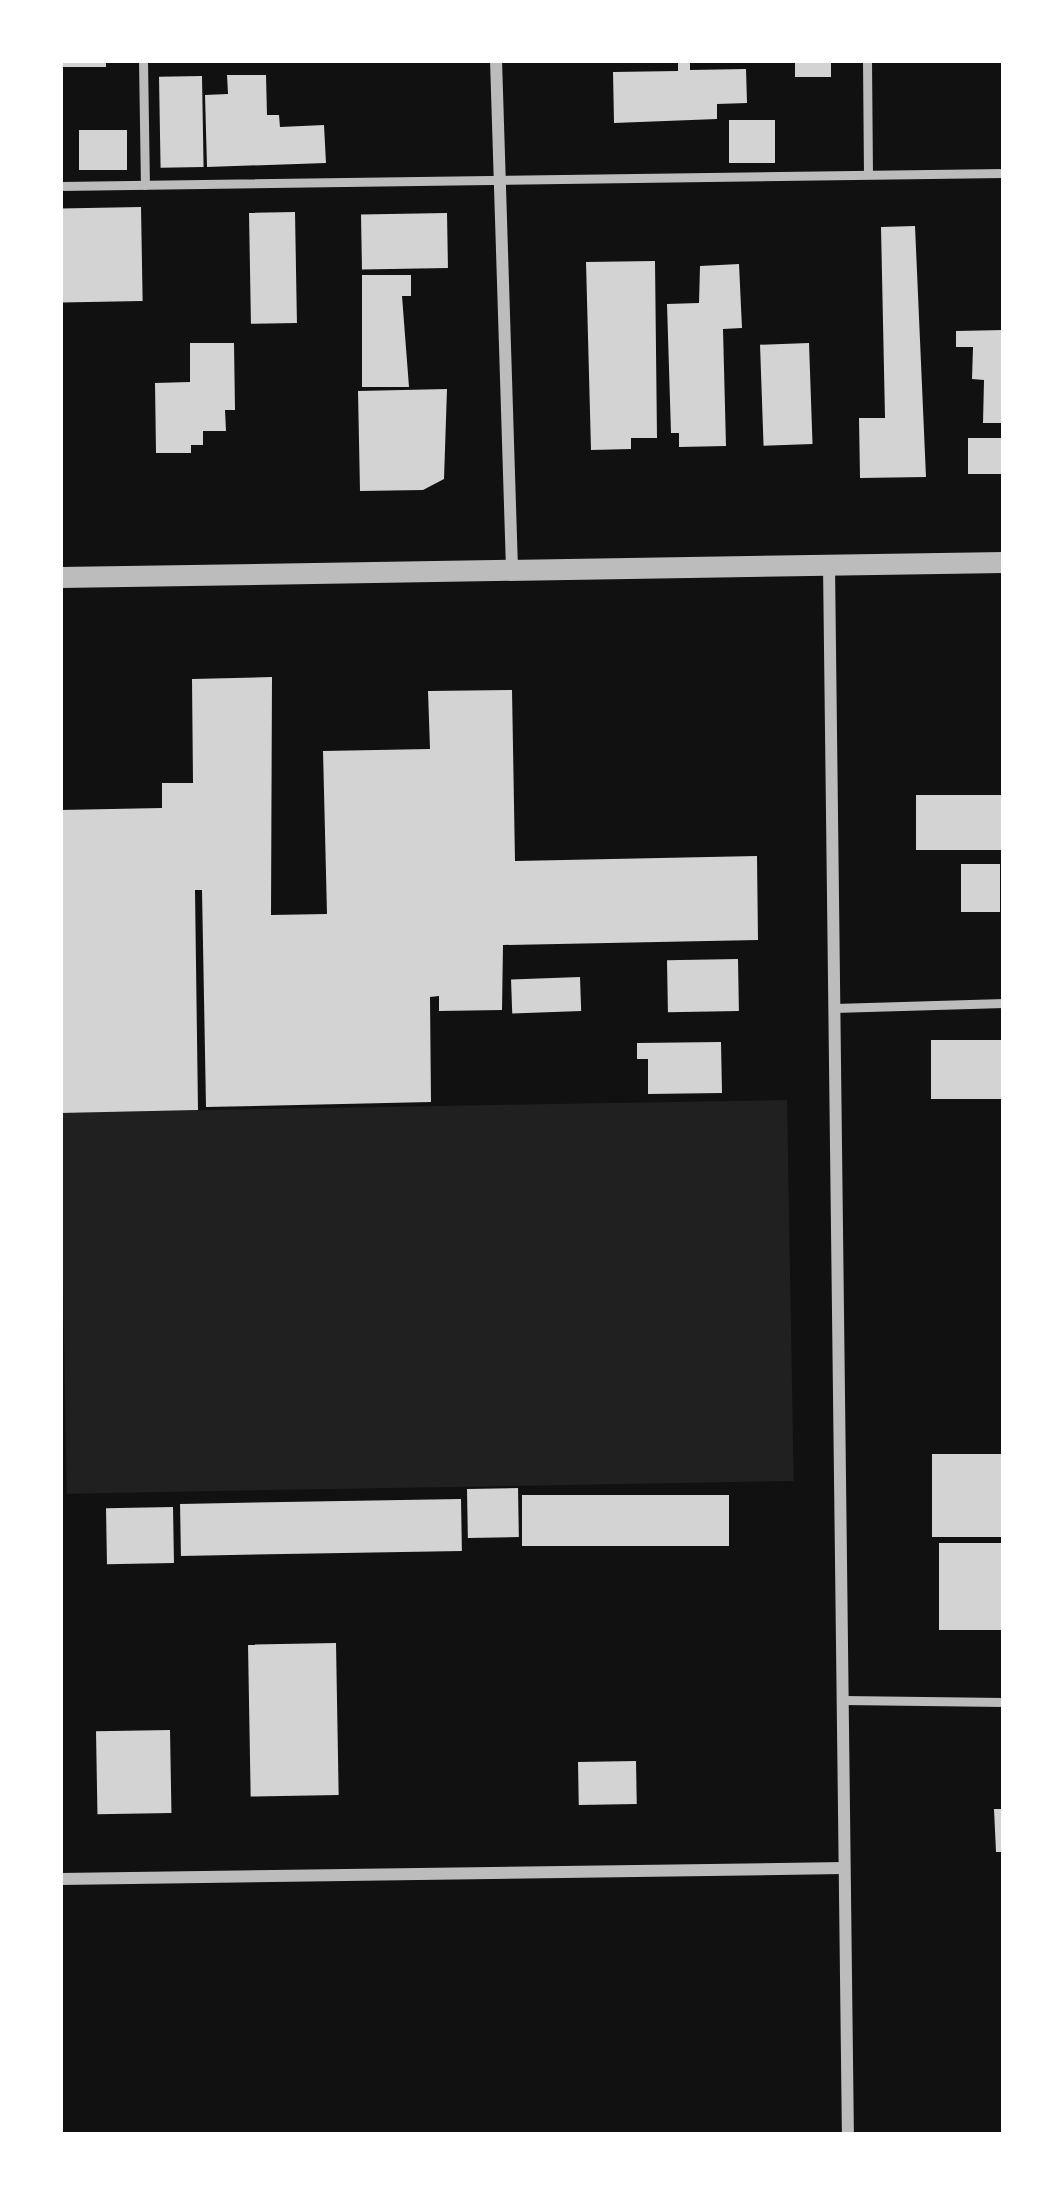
<!DOCTYPE html>
<style>
body{margin:0}
#map{position:relative;width:1064px;height:2195px;overflow:hidden;background:#111;font-family:"Exo 2",sans-serif}
div>[style]{position:absolute}
.green>*{inset:0;background:#202020;transform-origin:0 0}
.building>*{inset:0;background:#d3d3d3;transform-origin:0 0}
.service>*{height:9px;margin:-4.5px;padding:0 4.5px;transform-origin:4.5px;border-radius:4.5px;background:#bcbcbc}
.minor>*{height:12px;margin:-6px;padding:0 6px;transform-origin:6px;border-radius:6px;background:#bcbcbc}
.tertiary>*{height:21px;margin:-10.5px;padding:0 10.5px;transform-origin:10.5px;border-radius:10.5px;background:#bcbcbc}
span{translate:-50% -50%;white-space:nowrap;text-align:center;line-height:1.15;-webkit-text-stroke:12px #fff;paint-order:stroke}
.frame{position:absolute;inset:0;border:63px solid #fff;pointer-events:none}
</style>
<div id="map">
<div class="green">
<div style="left:787px;top:1100px;width:381px;height:727px;rotate:89deg"></div>
</div>
<div class="building">
<div style="left:60px;top:60px;width:46px;height:7px"></div>
<div style="left:795px;top:60px;width:36px;height:17px"></div>
<div style="clip-path:polygon(678px 63px,690px 63px,690px 70px,746px 69px,747px 103px,717px 104px,717px 119px,614px 123px,613px 72px,678px 71px)"></div>
<div style="clip-path:polygon(227px 75px,266px 75px,267px 115px,279px 115px,280px 127px,324px 125px,326px 163px,207px 167px,205px 95px,228px 94px)"></div>
<div style="left:202px;top:76px;width:91px;height:43px;rotate:89deg"></div>
<div style="left:775px;top:120px;width:43px;height:46px;rotate:90deg"></div>
<div style="left:79px;top:130px;width:48px;height:40px"></div>
<div style="left:141px;top:207px;width:94px;height:81px;rotate:89deg"></div>
<div style="left:295px;top:212px;width:111px;height:46px;rotate:89deg"></div>
<div style="left:447px;top:213px;width:55px;height:86px;rotate:89deg"></div>
<div style="clip-path:polygon(915px 226px,926px 477px,860px 478px,859px 418px,885px 418px,881px 227px)"></div>
<div style="clip-path:polygon(655px 261px,657px 438px,631px 438px,631px 449px,591px 450px,586px 262px)"></div>
<div style="clip-path:polygon(739px 264px,742px 328px,723px 329px,726px 446px,679px 447px,679px 433px,671px 433px,667px 304px,699px 303px,700px 266px)"></div>
<div style="clip-path:polygon(362px 275px,411px 275px,411px 296px,402px 296px,409px 387px,362px 387px)"></div>
<div style="clip-path:polygon(1004px 330px,1004px 414px,1001px 423px,983px 423px,984px 380px,972px 379px,973px 347px,956px 347px,956px 331px)"></div>
<div style="clip-path:polygon(190px 343px,234px 343px,235px 410px,225px 410px,226px 431px,203px 431px,203px 445px,191px 445px,191px 453px,156px 453px,155px 383px,190px 382px)"></div>
<div style="left:809px;top:343px;width:101px;height:49px;rotate:88deg"></div>
<div style="clip-path:polygon(447px 389px,444px 479px,423px 490px,360px 491px,358px 391px)"></div>
<div style="left:1004px;top:438px;width:36px;height:36px;rotate:90deg"></div>
<div style="clip-path:polygon(272px 677px,271px 915px,327px 914px,323px 751px,430px 749px,428px 691px,512px 690px,515px 861px,757px 856px,758px 940px,503px 945px,502px 1010px,439px 1011px,439px 996px,430px 997px,431px 1102px,206px 1107px,202px 890px,195px 890px,198px 1110px,60px 1113px,60px 810px,162px 808px,162px 783px,193px 783px,192px 679px)"></div>
<div style="left:1004px;top:795px;width:55px;height:88px;rotate:90deg"></div>
<div style="left:961px;top:864px;width:39px;height:48px"></div>
<div style="left:738px;top:959px;width:52px;height:71px;rotate:89deg"></div>
<div style="left:580px;top:977px;width:34px;height:69px;rotate:88deg"></div>
<div style="left:1004px;top:1040px;width:59px;height:73px;rotate:90deg"></div>
<div style="clip-path:polygon(721px 1042px,722px 1093px,648px 1094px,648px 1059px,637px 1059px,637px 1043px)"></div>
<div style="left:1004px;top:1454px;width:83px;height:72px;rotate:90deg"></div>
<div style="left:518px;top:1488px;width:49px;height:51px;rotate:89deg"></div>
<div style="left:729px;top:1495px;width:51px;height:207px;rotate:90deg"></div>
<div style="left:461px;top:1499px;width:52px;height:281px;rotate:89deg"></div>
<div style="left:173px;top:1507px;width:56px;height:67px;rotate:89deg"></div>
<div style="left:1004px;top:1543px;width:87px;height:65px;rotate:90deg"></div>
<div style="left:336px;top:1643px;width:152px;height:88px;rotate:89deg"></div>
<div style="left:170px;top:1730px;width:83px;height:74px;rotate:89deg"></div>
<div style="left:636px;top:1761px;width:43px;height:58px;rotate:89deg"></div>
<div style="clip-path:polygon(994px 1809px,1004px 1809px,1004px 1852px,996px 1852px)"></div>
</div>
<div class="service">
<div style="left:143px;top:60px;width:125px;rotate:89.1deg"></div>
<div style="left:867px;top:60px;width:114px;rotate:89.5deg"></div>
<div style="left:60px;top:186px;width:944px;rotate:-0.79deg"></div>
<div style="left:834px;top:1008px;width:170px;rotate:-1.7deg"></div>
<div style="left:843px;top:1700px;width:161px;rotate:0.7deg"></div>
</div>
<div class="minor">
<div style="left:496px;top:60px;width:510px;rotate:88.2deg"></div>
<div style="left:829px;top:565px;width:1570px;rotate:89.31deg"></div>
<div style="left:60px;top:1879px;width:784px;rotate:-0.8deg"></div>
</div>
<div class="tertiary">
<div style="left:60px;top:577px;width:944px;rotate:-0.91deg"></div>
</div>
<div class="frame"></div>
</div>
